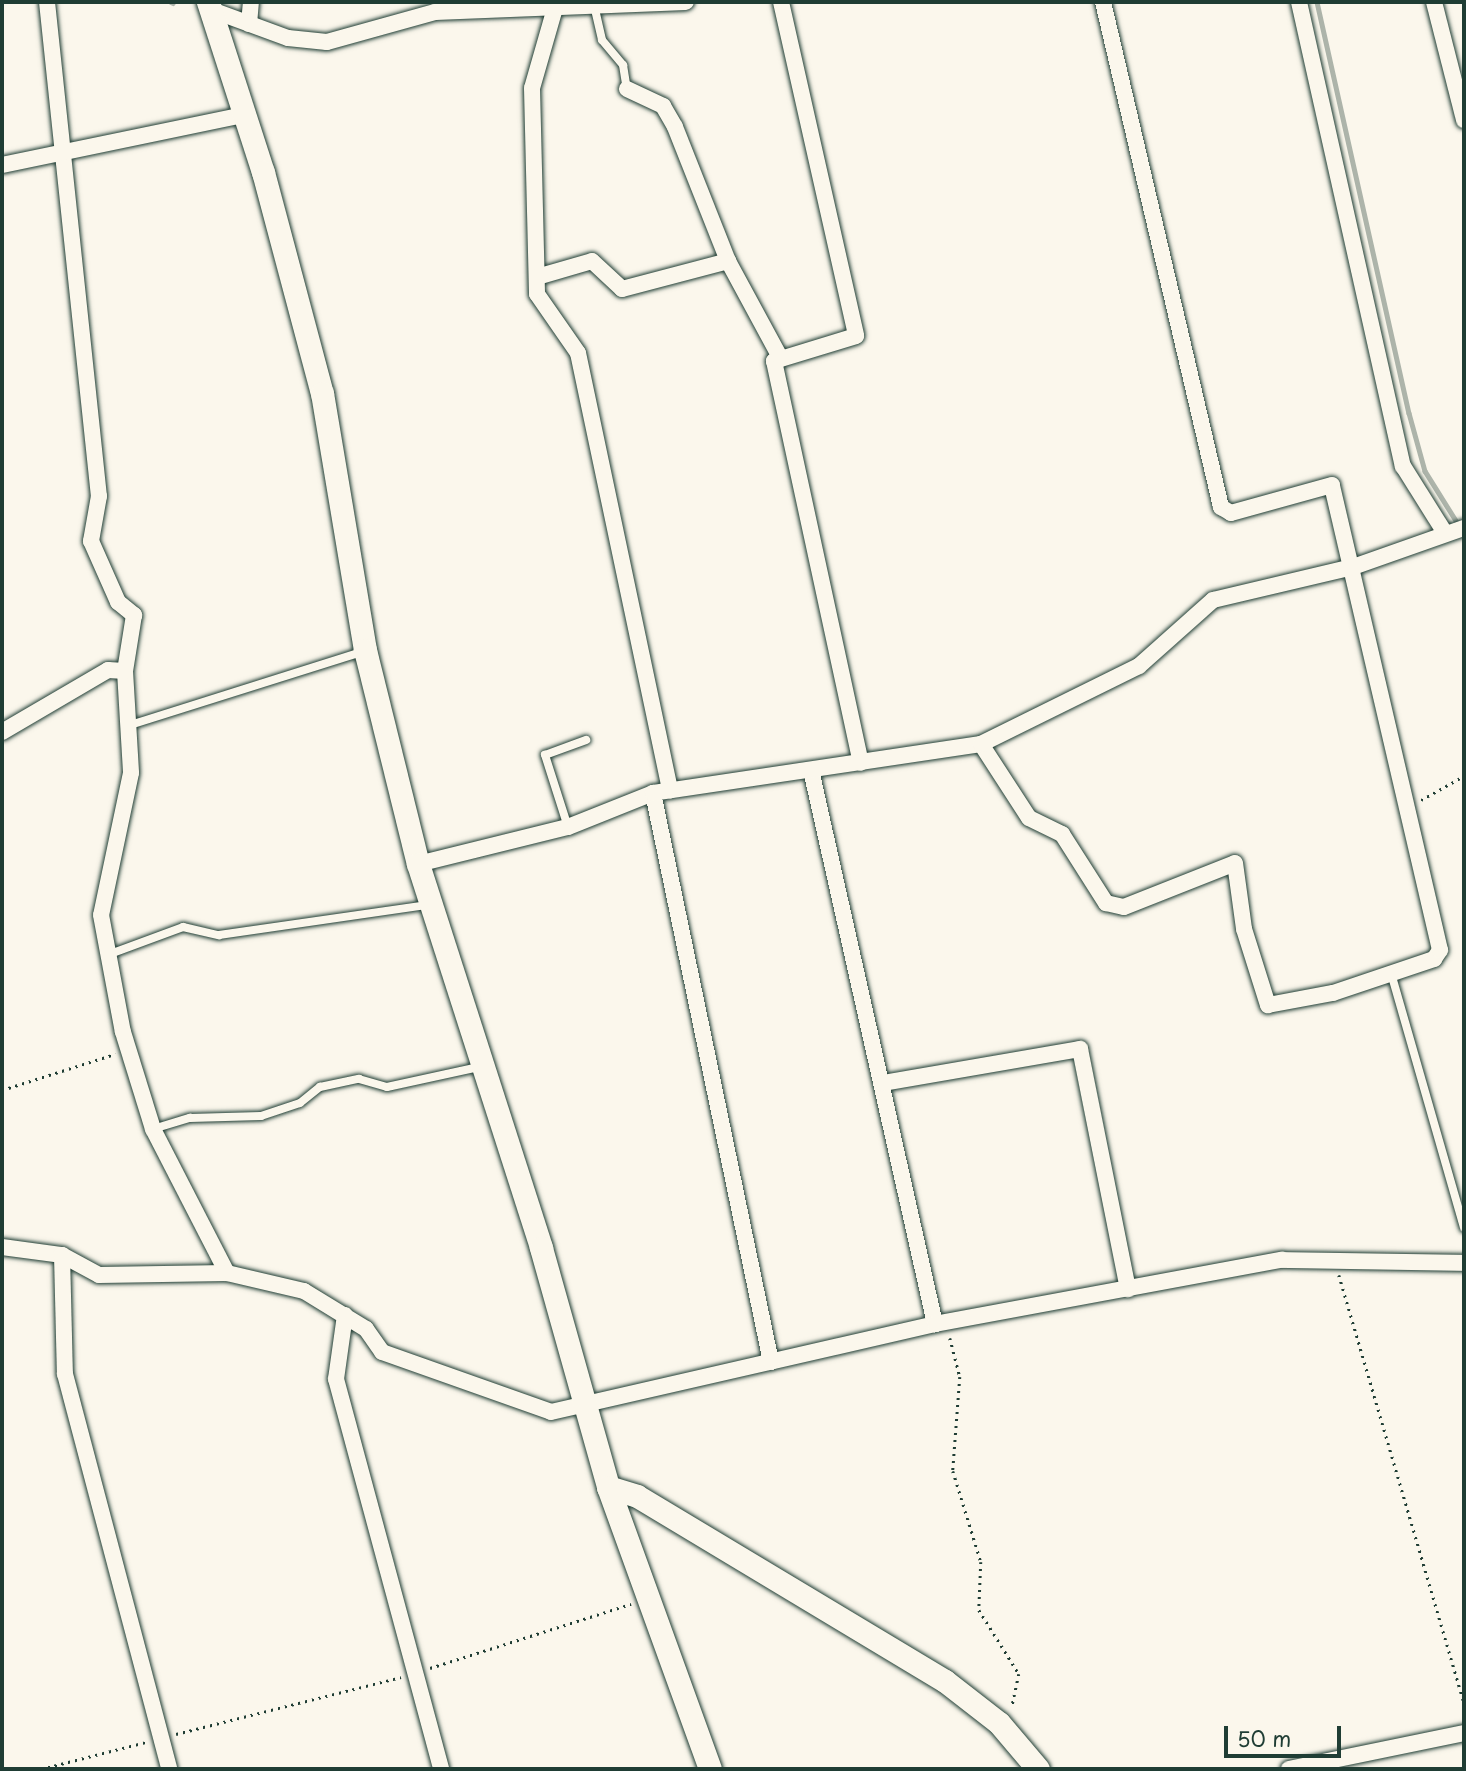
<!DOCTYPE html>
<style>
body{margin:0}
#map{position:relative;width:1466px;height:1771px;overflow:hidden;background:#fbf7ec;font-family:"Playpen Sans",sans-serif}
div>[style]{position:absolute}
.stream>*{height:4.5px;margin:-2.25px;padding:0 2.25px;transform-origin:2.25px;border-radius:2.25px;background:#adb4aa}
.path>*{height:2.5px;margin-top:-1.25px;transform-origin:0;background:repeating-linear-gradient(90deg,#1f3d34 0 2px,transparent 0 7px)}
.roads{filter:drop-shadow(0 0 2px #1f3d34) drop-shadow(0 0 2px #1f3d34)}
.lane>*{height:8px;margin:-4px;padding:0 4px;transform-origin:4px;border-radius:4px;background:#fbf7ec}
.street>*{height:16px;margin:-8px;padding:0 8px;transform-origin:8px;border-radius:8px;background:#fbf7ec}
.secondary>*{height:23px;margin:-11.5px;padding:0 11.5px;transform-origin:11.5px;border-radius:11.5px;background:#fbf7ec}
span{translate:-50% -50%;white-space:nowrap;text-align:center;line-height:1.15;-webkit-text-stroke:5px #fbf7ec;paint-order:stroke}
.frame{position:absolute;inset:0;border:4px solid #1f3d34;pointer-events:none}
.scale{position:absolute;left:1224px;top:1726px;width:117px;height:32px;box-sizing:border-box;border:4px solid #1f3d34;border-top:0;padding-left:9px;font-size:21px;line-height:24px;white-space:nowrap;color:#1f3d34;-webkit-text-stroke:5px #fbf7ec;paint-order:stroke}
</style>
<div id="map">
<div class="stream">
<div style="left:171px;top:2px;width:2px;rotate:27deg"></div>
<div style="left:1317px;top:2px;width:421px;rotate:77.4deg"></div>
<div style="left:1409px;top:413px;width:60px;rotate:74.6deg"></div>
<div style="left:1425px;top:471px;width:66px;rotate:58deg"></div>
</div>
<div class="path">
<div style="left:1421px;top:800px;width:49px;rotate:-29.2deg"></div>
<div style="left:2px;top:1090px;width:119px;rotate:-17.7deg"></div>
<div style="left:1339px;top:1275px;width:445px;rotate:73.7deg"></div>
<div style="left:950px;top:1338px;width:40px;rotate:75.6deg"></div>
<div style="left:960px;top:1377px;width:94px;rotate:94.3deg"></div>
<div style="left:953px;top:1471px;width:95px;rotate:72.9deg"></div>
<div style="left:981px;top:1562px;width:48px;rotate:92.4deg"></div>
<div style="left:979px;top:1610px;width:75px;rotate:58deg"></div>
<div style="left:1019px;top:1674px;width:34px;rotate:102deg"></div>
<div style="left:430px;top:1668px;width:211px;rotate:-17.7deg"></div>
<div style="left:176px;top:1734px;width:232px;rotate:-14.2deg"></div>
<div style="left:41px;top:1769px;width:108px;rotate:-14.4deg"></div>
</div>
<div class="roads">
<div class="lane">
<div style="left:594px;top:5px;width:36px;rotate:77deg"></div>
<div style="left:602px;top:40px;width:33px;rotate:50deg"></div>
<div style="left:623px;top:65px;width:24px;rotate:81deg"></div>
<div style="left:130px;top:725px;width:245px;rotate:-17.5deg"></div>
<div style="left:568px;top:827px;width:76px;rotate:-107.7deg"></div>
<div style="left:545px;top:755px;width:44px;rotate:-20.1deg"></div>
<div style="left:110px;top:954px;width:78px;rotate:-20.3deg"></div>
<div style="left:183px;top:927px;width:37px;rotate:13deg"></div>
<div style="left:219px;top:935px;width:211px;rotate:-8.2deg"></div>
<div style="left:1391px;top:973px;width:265px;rotate:74deg"></div>
<div style="left:153px;top:1129px;width:39px;rotate:-17deg"></div>
<div style="left:190px;top:1118px;width:71px;rotate:-1.6deg"></div>
<div style="left:261px;top:1116px;width:41px;rotate:-18.4deg"></div>
<div style="left:300px;top:1103px;width:26px;rotate:-39deg"></div>
<div style="left:320px;top:1087px;width:40px;rotate:-12deg"></div>
<div style="left:359px;top:1079px;width:29px;rotate:16deg"></div>
<div style="left:387px;top:1087px;width:94px;rotate:-12.3deg"></div>
</div>
<div class="street">
<div style="left:47px;top:2px;width:497px;rotate:84deg"></div>
<div style="left:99px;top:496px;width:46px;rotate:100.1deg"></div>
<div style="left:91px;top:541px;width:67px;rotate:66.1deg"></div>
<div style="left:118px;top:602px;width:21px;rotate:39deg"></div>
<div style="left:134px;top:615px;width:57px;rotate:99.1deg"></div>
<div style="left:125px;top:671px;width:102px;rotate:86.6deg"></div>
<div style="left:131px;top:773px;width:145px;rotate:101.9deg"></div>
<div style="left:101px;top:915px;width:119px;rotate:79.4deg"></div>
<div style="left:123px;top:1032px;width:102px;rotate:72.8deg"></div>
<div style="left:153px;top:1129px;width:162px;rotate:62.8deg"></div>
<div style="left:781px;top:2px;width:342px;rotate:77.3deg"></div>
<div style="left:856px;top:336px;width:86px;rotate:163deg"></div>
<div style="left:774px;top:361px;width:411px;rotate:77.8deg"></div>
<div style="left:1299px;top:2px;width:476px;rotate:77.4deg"></div>
<div style="left:1403px;top:466px;width:79px;rotate:57.9deg"></div>
<div style="left:1434px;top:2px;width:122px;rotate:75.7deg"></div>
<div style="left:555px;top:8px;width:83px;rotate:106deg"></div>
<div style="left:532px;top:88px;width:206px;rotate:88.6deg"></div>
<div style="left:537px;top:294px;width:72px;rotate:55.2deg"></div>
<div style="left:578px;top:353px;width:447px;rotate:78.1deg"></div>
<div style="left:209px;top:9px;width:84px;rotate:20.2deg"></div>
<div style="left:288px;top:38px;width:39px;rotate:6deg"></div>
<div style="left:327px;top:42px;width:112px;rotate:-15.5deg"></div>
<div style="left:435px;top:12px;width:251px;rotate:-2.3deg"></div>
<div style="left:249px;top:24px;width:22px;rotate:-85deg"></div>
<div style="left:627px;top:89px;width:40px;rotate:25deg"></div>
<div style="left:663px;top:106px;width:24px;rotate:60deg"></div>
<div style="left:675px;top:127px;width:144px;rotate:68.4deg"></div>
<div style="left:728px;top:261px;width:111px;rotate:61.6deg"></div>
<div style="left:2px;top:165px;width:247px;rotate:-11.7deg"></div>
<div style="left:537px;top:277px;width:57px;rotate:-16.2deg"></div>
<div style="left:592px;top:261px;width:41px;rotate:43deg"></div>
<div style="left:622px;top:289px;width:110px;rotate:-14.8deg"></div>
<div style="left:2px;top:732px;width:123px;rotate:-30.3deg"></div>
<div style="left:108px;top:670px;width:17px;rotate:3deg"></div>
<div style="left:981px;top:744px;width:88px;rotate:57deg"></div>
<div style="left:1029px;top:818px;width:37px;rotate:26deg"></div>
<div style="left:1062px;top:834px;width:82px;rotate:57.5deg"></div>
<div style="left:1106px;top:903px;width:18px;rotate:13deg"></div>
<div style="left:1124px;top:907px;width:119px;rotate:-21.6deg"></div>
<div style="left:1235px;top:863px;width:67px;rotate:82.2deg"></div>
<div style="left:1244px;top:929px;width:80px;rotate:72.5deg"></div>
<div style="left:1268px;top:1005px;width:66px;rotate:-10.5deg"></div>
<div style="left:1333px;top:993px;width:107px;rotate:-18.6deg"></div>
<div style="left:1434px;top:959px;width:11px;rotate:-56deg"></div>
<div style="left:1440px;top:950px;width:477px;rotate:-103.1deg"></div>
<div style="left:1332px;top:485px;width:105px;rotate:164.5deg"></div>
<div style="left:1231px;top:513px;width:12px;rotate:-149deg"></div>
<div style="left:1221px;top:507px;width:519px;rotate:-103.15deg"></div>
<div style="left:811px;top:770px;width:568px;rotate:77.38deg"></div>
<div style="left:418px;top:864px;width:154px;rotate:-13.9deg"></div>
<div style="left:568px;top:827px;width:92px;rotate:-21.8deg"></div>
<div style="left:883px;top:1083px;width:200px;rotate:-9.8deg"></div>
<div style="left:1080px;top:1049px;width:245px;rotate:78.7deg"></div>
<div style="left:2px;top:1247px;width:61px;rotate:7.6deg"></div>
<div style="left:62px;top:1255px;width:42px;rotate:28.4deg"></div>
<div style="left:99px;top:1275px;width:128px;rotate:-0.9deg"></div>
<div style="left:227px;top:1273px;width:79px;rotate:13.2deg"></div>
<div style="left:304px;top:1291px;width:73px;rotate:31.5deg"></div>
<div style="left:366px;top:1329px;width:28px;rotate:55deg"></div>
<div style="left:382px;top:1352px;width:179px;rotate:19.5deg"></div>
<div style="left:551px;top:1412px;width:394px;rotate:-12.9deg"></div>
<div style="left:935px;top:1324px;width:353px;rotate:-10.5deg"></div>
<div style="left:1282px;top:1260px;width:182px;rotate:0.9deg"></div>
<div style="left:62px;top:1255px;width:119px;rotate:88.6deg"></div>
<div style="left:65px;top:1374px;width:408px;rotate:75.2deg"></div>
<div style="left:345px;top:1315px;width:65px;rotate:98deg"></div>
<div style="left:336px;top:1379px;width:404px;rotate:74.9deg"></div>
<div style="left:771px;top:1362px;width:581px;rotate:-101.72deg"></div>
<div style="left:653px;top:793px;width:332px;rotate:-8.5deg"></div>
<div style="left:981px;top:744px;width:176px;rotate:-26.3deg"></div>
<div style="left:1139px;top:666px;width:99px;rotate:-41.7deg"></div>
<div style="left:1213px;top:600px;width:144px;rotate:-13.3deg"></div>
<div style="left:1353px;top:567px;width:118px;rotate:-19.4deg"></div>
<div style="left:1289px;top:1769px;width:179px;rotate:-11.6deg"></div>
</div>
<div class="secondary">
<div style="left:208px;top:2px;width:179px;rotate:72.1deg"></div>
<div style="left:263px;top:172px;width:229px;rotate:75.1deg"></div>
<div style="left:322px;top:393px;width:261px;rotate:80.5deg"></div>
<div style="left:365px;top:650px;width:220px;rotate:76.1deg"></div>
<div style="left:418px;top:864px;width:403px;rotate:72.2deg"></div>
<div style="left:541px;top:1248px;width:248px;rotate:74.3deg"></div>
<div style="left:608px;top:1487px;width:300px;rotate:70.1deg"></div>
<div style="left:608px;top:1487px;width:30px;rotate:17deg"></div>
<div style="left:637px;top:1496px;width:359px;rotate:31deg"></div>
<div style="left:945px;top:1681px;width:68px;rotate:37.9deg"></div>
<div style="left:999px;top:1723px;width:60px;rotate:49.7deg"></div>
</div>
</div>
<div class="frame"></div>
<div class="scale">50 m</div>
</div>
